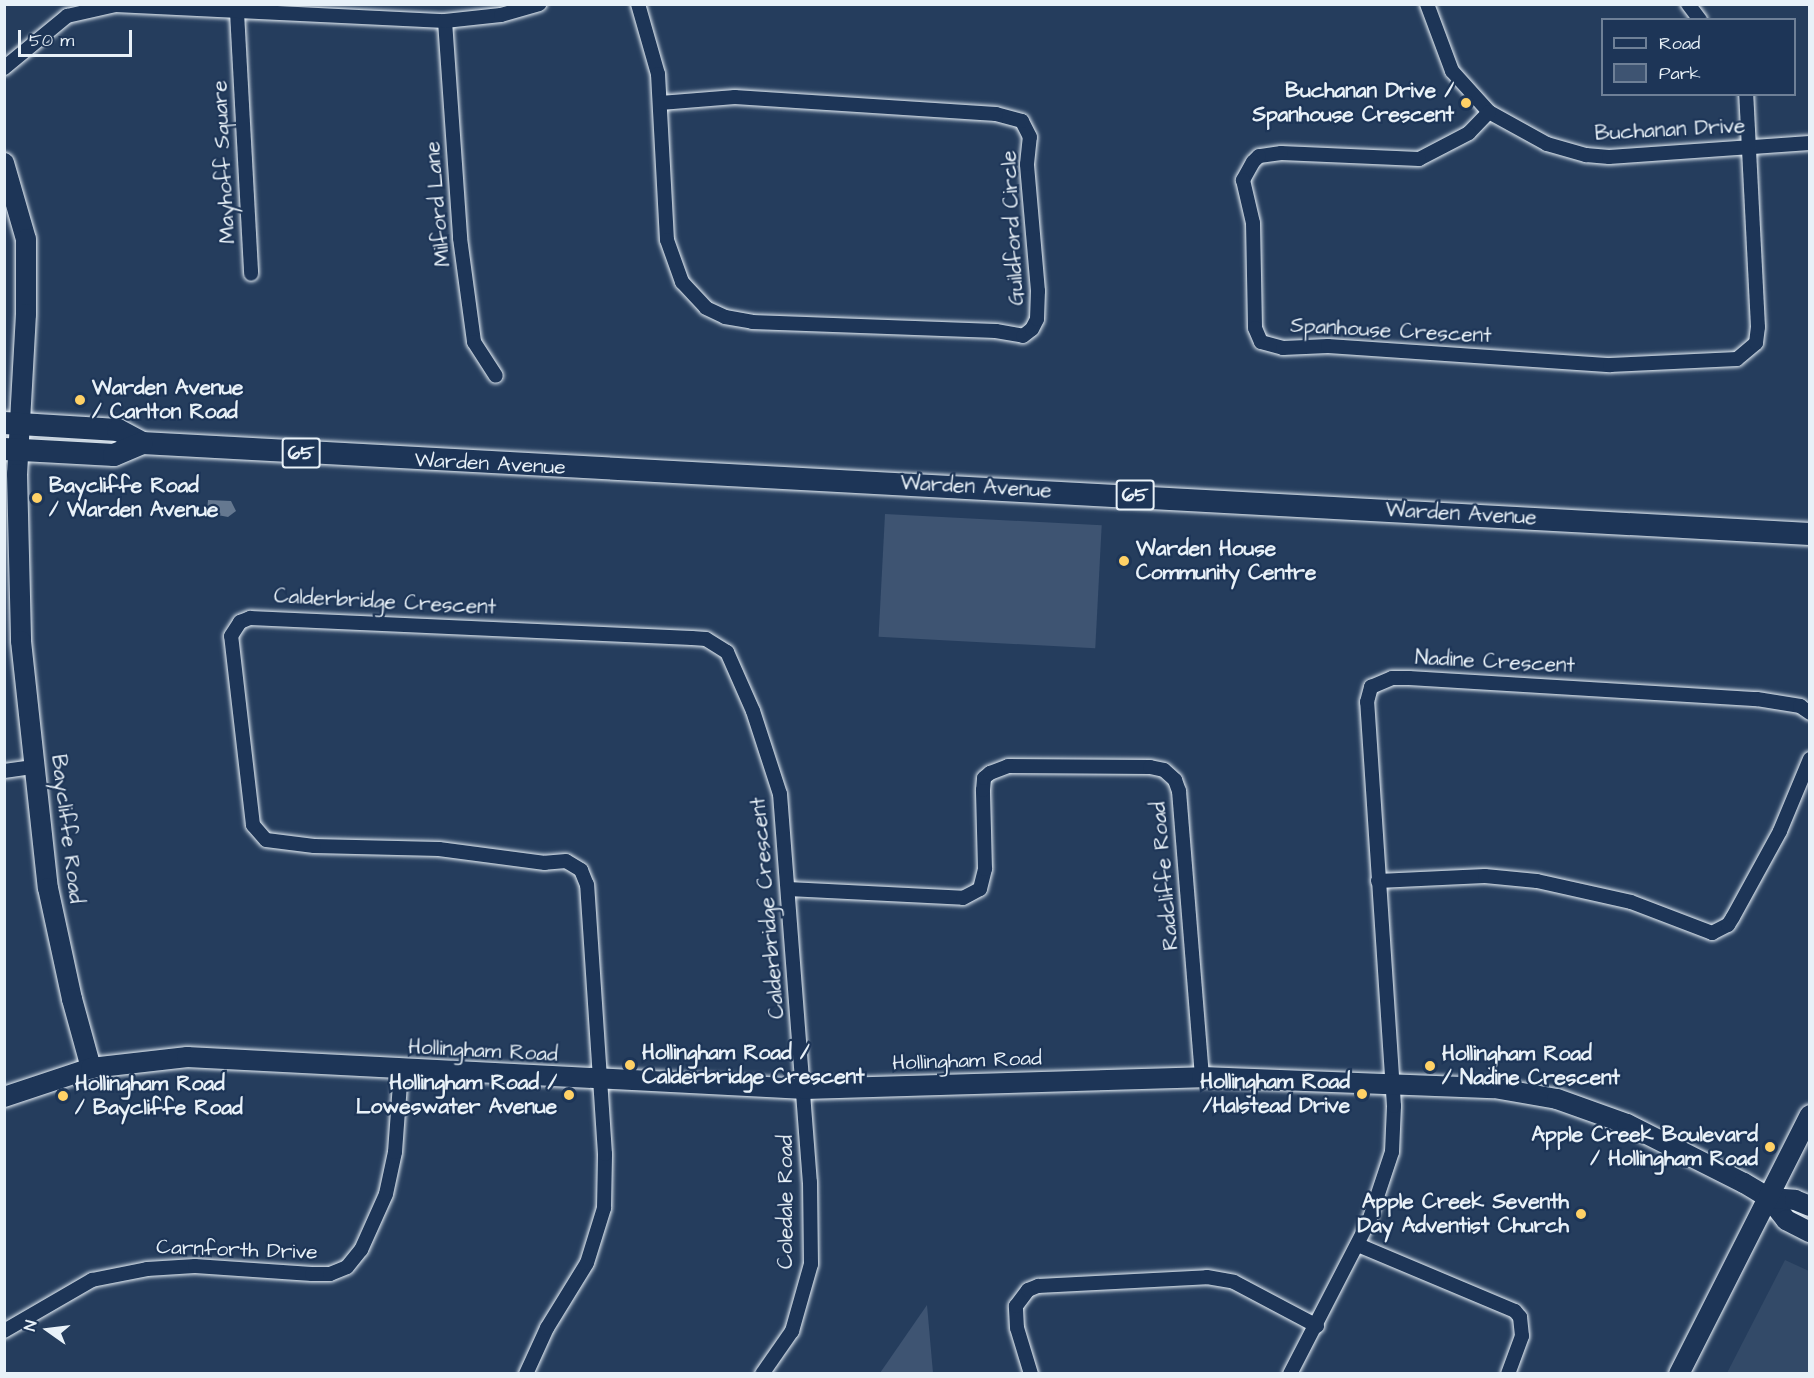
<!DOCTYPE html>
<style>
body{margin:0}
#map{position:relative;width:1814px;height:1378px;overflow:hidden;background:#253d5d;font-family:"Architects Daughter",sans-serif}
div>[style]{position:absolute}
.built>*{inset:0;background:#334a68}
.green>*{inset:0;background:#3e5472;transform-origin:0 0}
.water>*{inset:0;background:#657890}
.roads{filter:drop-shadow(0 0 2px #e8f1f8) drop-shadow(0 0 2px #e8f1f8)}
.street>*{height:14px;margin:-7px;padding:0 7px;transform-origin:7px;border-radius:7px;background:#1d3557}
.secondary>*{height:20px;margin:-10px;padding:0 10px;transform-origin:10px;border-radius:10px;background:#1d3557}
.primary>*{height:22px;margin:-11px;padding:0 11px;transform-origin:11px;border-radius:11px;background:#1d3557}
.dots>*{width:16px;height:16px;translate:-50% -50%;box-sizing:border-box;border:3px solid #1d3557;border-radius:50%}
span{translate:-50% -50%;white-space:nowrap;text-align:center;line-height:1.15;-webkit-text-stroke:4.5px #1d3557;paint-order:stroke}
.shield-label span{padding:2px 4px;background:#1d3557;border:2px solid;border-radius:4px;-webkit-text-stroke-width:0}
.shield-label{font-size:20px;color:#e8f1f8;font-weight:700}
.poi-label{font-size:21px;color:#e8f1f8;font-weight:700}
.right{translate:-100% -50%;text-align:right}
.left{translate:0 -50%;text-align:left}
.street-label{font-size:21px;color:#e8f1f8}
.frame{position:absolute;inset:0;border:6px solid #e8f1f8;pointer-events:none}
.legend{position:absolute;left:1601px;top:18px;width:195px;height:78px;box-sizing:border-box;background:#1d3557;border:2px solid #6e8097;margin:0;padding:8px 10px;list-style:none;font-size:18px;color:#e8f1f8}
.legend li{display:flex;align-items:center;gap:12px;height:30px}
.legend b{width:30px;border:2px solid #6e8097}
.north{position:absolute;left:18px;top:1300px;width:60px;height:60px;-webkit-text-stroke:4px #1d3557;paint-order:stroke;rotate:284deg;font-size:16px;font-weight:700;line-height:24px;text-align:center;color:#e8f1f8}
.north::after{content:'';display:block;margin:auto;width:21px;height:27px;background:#e8f1f8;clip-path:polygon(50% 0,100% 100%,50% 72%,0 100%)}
.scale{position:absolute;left:18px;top:30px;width:114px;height:27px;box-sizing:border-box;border:3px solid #e8f1f8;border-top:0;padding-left:8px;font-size:18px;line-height:21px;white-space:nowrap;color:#e8f1f8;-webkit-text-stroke:4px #1d3557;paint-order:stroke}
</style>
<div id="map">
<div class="built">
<div style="clip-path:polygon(1785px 1260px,1809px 1271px,1809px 1373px,1727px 1373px)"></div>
</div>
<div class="green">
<div style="left:885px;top:514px;width:217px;height:123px;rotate:3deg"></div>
<div style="clip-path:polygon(927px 1305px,933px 1373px,880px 1373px)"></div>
</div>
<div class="water">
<div style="clip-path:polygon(208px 500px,231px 501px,236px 511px,228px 517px,207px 513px)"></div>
</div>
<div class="roads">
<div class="street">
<div style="left:638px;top:4px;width:73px;rotate:74.1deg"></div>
<div style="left:658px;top:74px;width:166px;rotate:86.9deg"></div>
<div style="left:667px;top:240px;width:45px;rotate:70.3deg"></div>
<div style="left:682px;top:282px;width:35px;rotate:47deg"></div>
<div style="left:706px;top:308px;width:21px;rotate:25deg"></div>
<div style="left:725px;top:317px;width:27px;rotate:10deg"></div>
<div style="left:752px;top:322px;width:244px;rotate:2.1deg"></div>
<div style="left:996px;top:331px;width:27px;rotate:10deg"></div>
<div style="left:1023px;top:336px;width:11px;rotate:-38deg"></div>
<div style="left:1032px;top:329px;width:11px;rotate:-63deg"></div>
<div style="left:1037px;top:319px;width:28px;rotate:-88deg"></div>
<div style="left:1038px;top:291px;width:127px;rotate:-95deg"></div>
<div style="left:1027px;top:164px;width:27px;rotate:-84deg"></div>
<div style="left:1030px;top:137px;width:18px;rotate:-117deg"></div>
<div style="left:1022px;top:121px;width:27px;rotate:-165deg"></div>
<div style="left:996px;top:114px;width:262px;rotate:-176.3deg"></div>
<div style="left:735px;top:97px;width:75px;rotate:175.4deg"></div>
<div style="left:1427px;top:4px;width:72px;rotate:69.5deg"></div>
<div style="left:1452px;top:71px;width:55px;rotate:47.9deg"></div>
<div style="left:1489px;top:112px;width:66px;rotate:28.9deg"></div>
<div style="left:1547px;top:144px;width:41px;rotate:15.8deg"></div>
<div style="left:1586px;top:155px;width:23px;rotate:5deg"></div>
<div style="left:1609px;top:157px;width:201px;rotate:-4deg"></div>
<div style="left:1688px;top:4px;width:20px;rotate:53deg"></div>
<div style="left:237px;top:12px;width:262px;rotate:86.9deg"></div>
<div style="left:445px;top:21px;width:218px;rotate:86deg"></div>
<div style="left:460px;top:238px;width:105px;rotate:82.3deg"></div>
<div style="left:474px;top:342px;width:40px;rotate:57.1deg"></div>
<div style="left:4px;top:68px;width:82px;rotate:-39.5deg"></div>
<div style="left:67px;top:16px;width:49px;rotate:-12.9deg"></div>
<div style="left:115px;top:5px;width:330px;rotate:2.8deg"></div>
<div style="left:445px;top:21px;width:56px;rotate:-6.1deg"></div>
<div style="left:501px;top:15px;width:40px;rotate:-16deg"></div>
<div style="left:1489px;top:112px;width:29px;rotate:134deg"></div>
<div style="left:1469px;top:133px;width:56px;rotate:152.5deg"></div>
<div style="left:1419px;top:159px;width:138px;rotate:-177.5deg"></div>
<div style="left:1281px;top:153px;width:22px;rotate:172deg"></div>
<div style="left:1259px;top:156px;width:8px;rotate:135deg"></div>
<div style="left:1253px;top:162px;width:21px;rotate:119deg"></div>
<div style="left:1243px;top:180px;width:44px;rotate:76.9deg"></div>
<div style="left:1253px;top:223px;width:105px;rotate:88.9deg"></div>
<div style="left:1255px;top:328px;width:15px;rotate:67deg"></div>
<div style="left:1261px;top:342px;width:23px;rotate:15deg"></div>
<div style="left:1283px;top:348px;width:45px;rotate:-2.5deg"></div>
<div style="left:1328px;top:346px;width:283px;rotate:3.9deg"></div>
<div style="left:1610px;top:365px;width:127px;rotate:-2.7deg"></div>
<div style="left:1737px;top:359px;width:25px;rotate:-40deg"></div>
<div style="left:1756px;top:343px;width:16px;rotate:-83deg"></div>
<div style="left:1758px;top:327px;width:233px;rotate:-92.9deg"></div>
<div style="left:4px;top:771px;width:30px;rotate:-8deg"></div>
<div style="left:1378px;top:881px;width:107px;rotate:-2.7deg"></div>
<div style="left:1485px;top:876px;width:52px;rotate:5.5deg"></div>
<div style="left:1537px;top:881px;width:96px;rotate:12.6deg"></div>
<div style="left:1631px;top:902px;width:87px;rotate:20.9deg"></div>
<div style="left:1712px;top:933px;width:18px;rotate:-27deg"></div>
<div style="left:1728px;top:925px;width:9px;rotate:-58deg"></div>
<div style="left:1733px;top:917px;width:98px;rotate:-61.3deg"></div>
<div style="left:1780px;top:831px;width:78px;rotate:-67.4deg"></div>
<div style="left:788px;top:889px;width:175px;rotate:2.9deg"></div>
<div style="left:963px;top:898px;width:19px;rotate:-28deg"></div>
<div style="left:980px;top:889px;width:21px;rotate:-76deg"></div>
<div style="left:985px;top:869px;width:79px;rotate:-91.5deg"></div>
<div style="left:983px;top:790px;width:12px;rotate:-85deg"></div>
<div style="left:984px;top:778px;width:8px;rotate:-40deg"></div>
<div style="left:990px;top:773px;width:19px;rotate:-21deg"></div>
<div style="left:1008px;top:766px;width:142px;rotate:0.4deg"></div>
<div style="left:1150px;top:767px;width:14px;rotate:12deg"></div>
<div style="left:1164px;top:770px;width:15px;rotate:42deg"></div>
<div style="left:1175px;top:780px;width:12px;rotate:70deg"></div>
<div style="left:1179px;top:791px;width:287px;rotate:85.4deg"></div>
<div style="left:1358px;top:1245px;width:170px;rotate:22.8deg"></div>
<div style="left:1515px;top:1311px;width:8px;rotate:50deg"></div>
<div style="left:1520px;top:1317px;width:19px;rotate:84deg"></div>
<div style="left:1522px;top:1336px;width:40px;rotate:110.2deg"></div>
<div style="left:4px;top:1331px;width:102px;rotate:-30.1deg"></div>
<div style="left:92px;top:1280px;width:56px;rotate:-11.3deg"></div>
<div style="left:147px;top:1269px;width:48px;rotate:-3.6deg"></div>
<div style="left:195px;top:1266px;width:117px;rotate:3.9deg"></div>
<div style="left:312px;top:1274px;width:18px"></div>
<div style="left:330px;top:1274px;width:18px;rotate:-22deg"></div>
<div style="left:347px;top:1267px;width:22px;rotate:-51deg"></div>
<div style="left:361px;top:1250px;width:61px;rotate:-65.9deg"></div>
<div style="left:386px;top:1194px;width:43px;rotate:-77.9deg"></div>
<div style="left:395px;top:1152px;width:81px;rotate:-85.8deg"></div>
<div style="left:526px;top:1374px;width:51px;rotate:-65.5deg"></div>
<div style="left:547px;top:1328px;width:76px;rotate:-58.4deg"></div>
<div style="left:587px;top:1263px;width:58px;rotate:-72.8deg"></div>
<div style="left:604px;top:1208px;width:54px;rotate:-88.9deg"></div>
<div style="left:605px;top:1154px;width:270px;rotate:-93.8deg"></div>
<div style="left:587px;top:885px;width:16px;rotate:-112deg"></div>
<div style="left:581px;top:870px;width:17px;rotate:-149deg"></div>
<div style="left:566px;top:861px;width:21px;rotate:175deg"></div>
<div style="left:545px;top:863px;width:107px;rotate:-172.5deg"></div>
<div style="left:439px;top:849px;width:125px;rotate:-178.6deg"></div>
<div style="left:314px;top:846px;width:48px;rotate:-172.9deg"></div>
<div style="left:266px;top:840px;width:20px;rotate:-131deg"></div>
<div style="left:253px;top:825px;width:190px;rotate:-96.6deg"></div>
<div style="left:231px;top:636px;width:17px;rotate:-57deg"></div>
<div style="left:240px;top:622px;width:11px;rotate:-22deg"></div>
<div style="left:250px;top:618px;width:442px;rotate:2.6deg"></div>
<div style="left:692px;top:638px;width:14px;rotate:4deg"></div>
<div style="left:706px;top:639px;width:25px;rotate:32deg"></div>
<div style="left:727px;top:652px;width:64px;rotate:66.2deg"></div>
<div style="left:753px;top:711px;width:87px;rotate:72deg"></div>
<div style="left:780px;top:794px;width:389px;rotate:85.6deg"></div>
<div style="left:810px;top:1182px;width:82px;rotate:89.3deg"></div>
<div style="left:811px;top:1264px;width:70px;rotate:105.8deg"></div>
<div style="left:792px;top:1331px;width:52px;rotate:124.9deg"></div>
<div style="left:1031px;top:1374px;width:48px;rotate:-106.9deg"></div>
<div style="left:1017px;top:1328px;width:22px;rotate:-93deg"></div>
<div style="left:1016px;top:1306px;width:20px;rotate:-53deg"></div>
<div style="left:1028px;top:1290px;width:11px;rotate:-22deg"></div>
<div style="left:1038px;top:1286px;width:169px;rotate:-3deg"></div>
<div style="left:1207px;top:1277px;width:27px;rotate:10deg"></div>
<div style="left:1234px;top:1282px;width:94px;rotate:27.9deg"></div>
<div style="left:1290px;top:1374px;width:172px;rotate:-62.7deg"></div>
<div style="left:1369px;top:1221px;width:73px;rotate:-71.6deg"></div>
<div style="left:1392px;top:1152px;width:46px;rotate:-87.5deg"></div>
<div style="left:1394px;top:1106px;width:405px;rotate:-93.8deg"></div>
<div style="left:1367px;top:702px;width:16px;rotate:-75deg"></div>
<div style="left:1371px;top:687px;width:23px;rotate:-23deg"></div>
<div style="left:1392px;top:678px;width:17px"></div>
<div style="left:1409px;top:678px;width:349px;rotate:3.5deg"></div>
<div style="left:1757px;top:699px;width:44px;rotate:9.2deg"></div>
<div style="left:1800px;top:706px;width:12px;rotate:35deg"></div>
</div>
<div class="secondary">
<div style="left:4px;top:163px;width:79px;rotate:73.9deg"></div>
<div style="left:26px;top:239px;width:75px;rotate:90deg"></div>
<div style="left:26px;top:314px;width:160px;rotate:93.2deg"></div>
<div style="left:17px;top:474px;width:167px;rotate:88.6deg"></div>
<div style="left:21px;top:641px;width:248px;rotate:83.8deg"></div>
<div style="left:48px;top:888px;width:114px;rotate:77.8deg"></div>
<div style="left:72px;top:999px;width:72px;rotate:74.6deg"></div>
<div style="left:4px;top:1097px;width:92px;rotate:-18.4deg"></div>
<div style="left:91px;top:1068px;width:97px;rotate:-6.5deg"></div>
<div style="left:187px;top:1057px;width:619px;rotate:2.96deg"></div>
<div style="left:805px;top:1089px;width:397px;rotate:-1.7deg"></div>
<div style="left:1202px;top:1077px;width:292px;rotate:2.2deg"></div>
<div style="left:1494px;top:1088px;width:64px;rotate:9.9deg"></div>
<div style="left:1557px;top:1099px;width:74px;rotate:19.7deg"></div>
<div style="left:1627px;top:1124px;width:131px;rotate:26.8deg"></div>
<div style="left:1744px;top:1183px;width:29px;rotate:31deg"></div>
<div style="left:1769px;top:1198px;width:28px;rotate:52deg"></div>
<div style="left:1786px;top:1220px;width:27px;rotate:27deg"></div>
<div style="left:1769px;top:1198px;width:26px;rotate:4deg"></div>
<div style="left:1795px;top:1200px;width:16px;rotate:22deg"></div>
<div style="left:1679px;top:1374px;width:290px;rotate:-63.2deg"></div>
</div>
<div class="primary">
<div style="left:4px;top:423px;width:114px;rotate:3.5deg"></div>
<div style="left:118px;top:430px;width:27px;rotate:28deg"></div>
<div style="left:142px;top:443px;width:1670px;rotate:3.12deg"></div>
<div style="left:4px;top:449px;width:110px;rotate:3.1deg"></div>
<div style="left:114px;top:455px;width:30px;rotate:-23deg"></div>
</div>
</div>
<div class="dots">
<div style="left:1466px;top:103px;background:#ffd166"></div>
<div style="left:80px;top:400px;background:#ffd166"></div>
<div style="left:37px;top:498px;background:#ffd166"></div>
<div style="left:1124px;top:561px;background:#ffd166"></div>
<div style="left:630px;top:1065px;background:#ffd166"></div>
<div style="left:1430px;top:1066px;background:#ffd166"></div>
<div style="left:1362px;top:1094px;background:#ffd166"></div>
<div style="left:569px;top:1095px;background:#ffd166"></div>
<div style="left:63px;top:1096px;background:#ffd166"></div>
<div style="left:1770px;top:1147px;background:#ffd166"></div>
<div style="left:1581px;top:1214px;background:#ffd166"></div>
</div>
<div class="shield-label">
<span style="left:301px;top:453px">65</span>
<span style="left:1135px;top:495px">65</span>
</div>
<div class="poi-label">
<span class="right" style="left:1454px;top:103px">Buchanan Drive /<br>Spanhouse Crescent</span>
<span class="left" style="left:92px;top:400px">Warden Avenue<br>/ Carlton Road</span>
<span class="left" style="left:49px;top:498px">Baycliffe Road<br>/ Warden Avenue</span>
<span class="left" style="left:1136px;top:561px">Warden House<br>Community Centre</span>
<span class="left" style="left:642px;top:1065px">Hollingham Road /<br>Calderbridge Crescent</span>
<span class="left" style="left:1442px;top:1066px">Hollingham Road<br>/ Nadine Crescent</span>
<span class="right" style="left:1350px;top:1094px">Hollingham Road<br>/Halstead Drive</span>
<span class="right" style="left:557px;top:1095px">Hollingham Road /<br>Loweswater Avenue</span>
<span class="left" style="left:75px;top:1096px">Hollingham Road<br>/ Baycliffe Road</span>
<span class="right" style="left:1758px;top:1147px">Apple Creek Boulevard<br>/ Hollingham Road</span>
<span class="right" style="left:1569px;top:1214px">Apple Creek Seventh<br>Day Adventist Church</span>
</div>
<div class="street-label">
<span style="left:1670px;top:130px;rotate:-3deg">Buchanan Drive</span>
<span style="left:224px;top:162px;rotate:-93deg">Mayhoff Square</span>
<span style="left:438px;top:204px;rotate:-95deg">Milford Lane</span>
<span style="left:1013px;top:228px;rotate:-93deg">Guildford Circle</span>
<span style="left:1391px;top:331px;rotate:3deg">Spanhouse Crescent</span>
<span style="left:490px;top:464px;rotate:3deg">Warden Avenue</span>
<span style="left:976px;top:487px;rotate:3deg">Warden Avenue</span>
<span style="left:1461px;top:514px;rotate:3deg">Warden Avenue</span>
<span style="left:385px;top:602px;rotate:3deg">Calderbridge Crescent</span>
<span style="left:1495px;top:662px;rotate:3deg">Nadine Crescent</span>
<span style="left:67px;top:829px;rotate:83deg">Baycliffe Road</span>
<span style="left:1165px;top:876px;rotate:-95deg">Radcliffe Road</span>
<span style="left:768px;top:908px;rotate:-95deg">Calderbridge Crescent</span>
<span style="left:483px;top:1051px;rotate:3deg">Hollingham Road</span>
<span style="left:967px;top:1061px;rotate:-2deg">Hollingham Road</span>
<span style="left:786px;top:1202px;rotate:-90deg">Coledale Road</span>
<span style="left:237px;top:1250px;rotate:2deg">Carnforth Drive</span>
</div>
<div class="frame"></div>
<ul class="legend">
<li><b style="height:8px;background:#1d3557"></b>Road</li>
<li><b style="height:16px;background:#3e5472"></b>Park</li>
</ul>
<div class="north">N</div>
<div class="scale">50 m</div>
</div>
